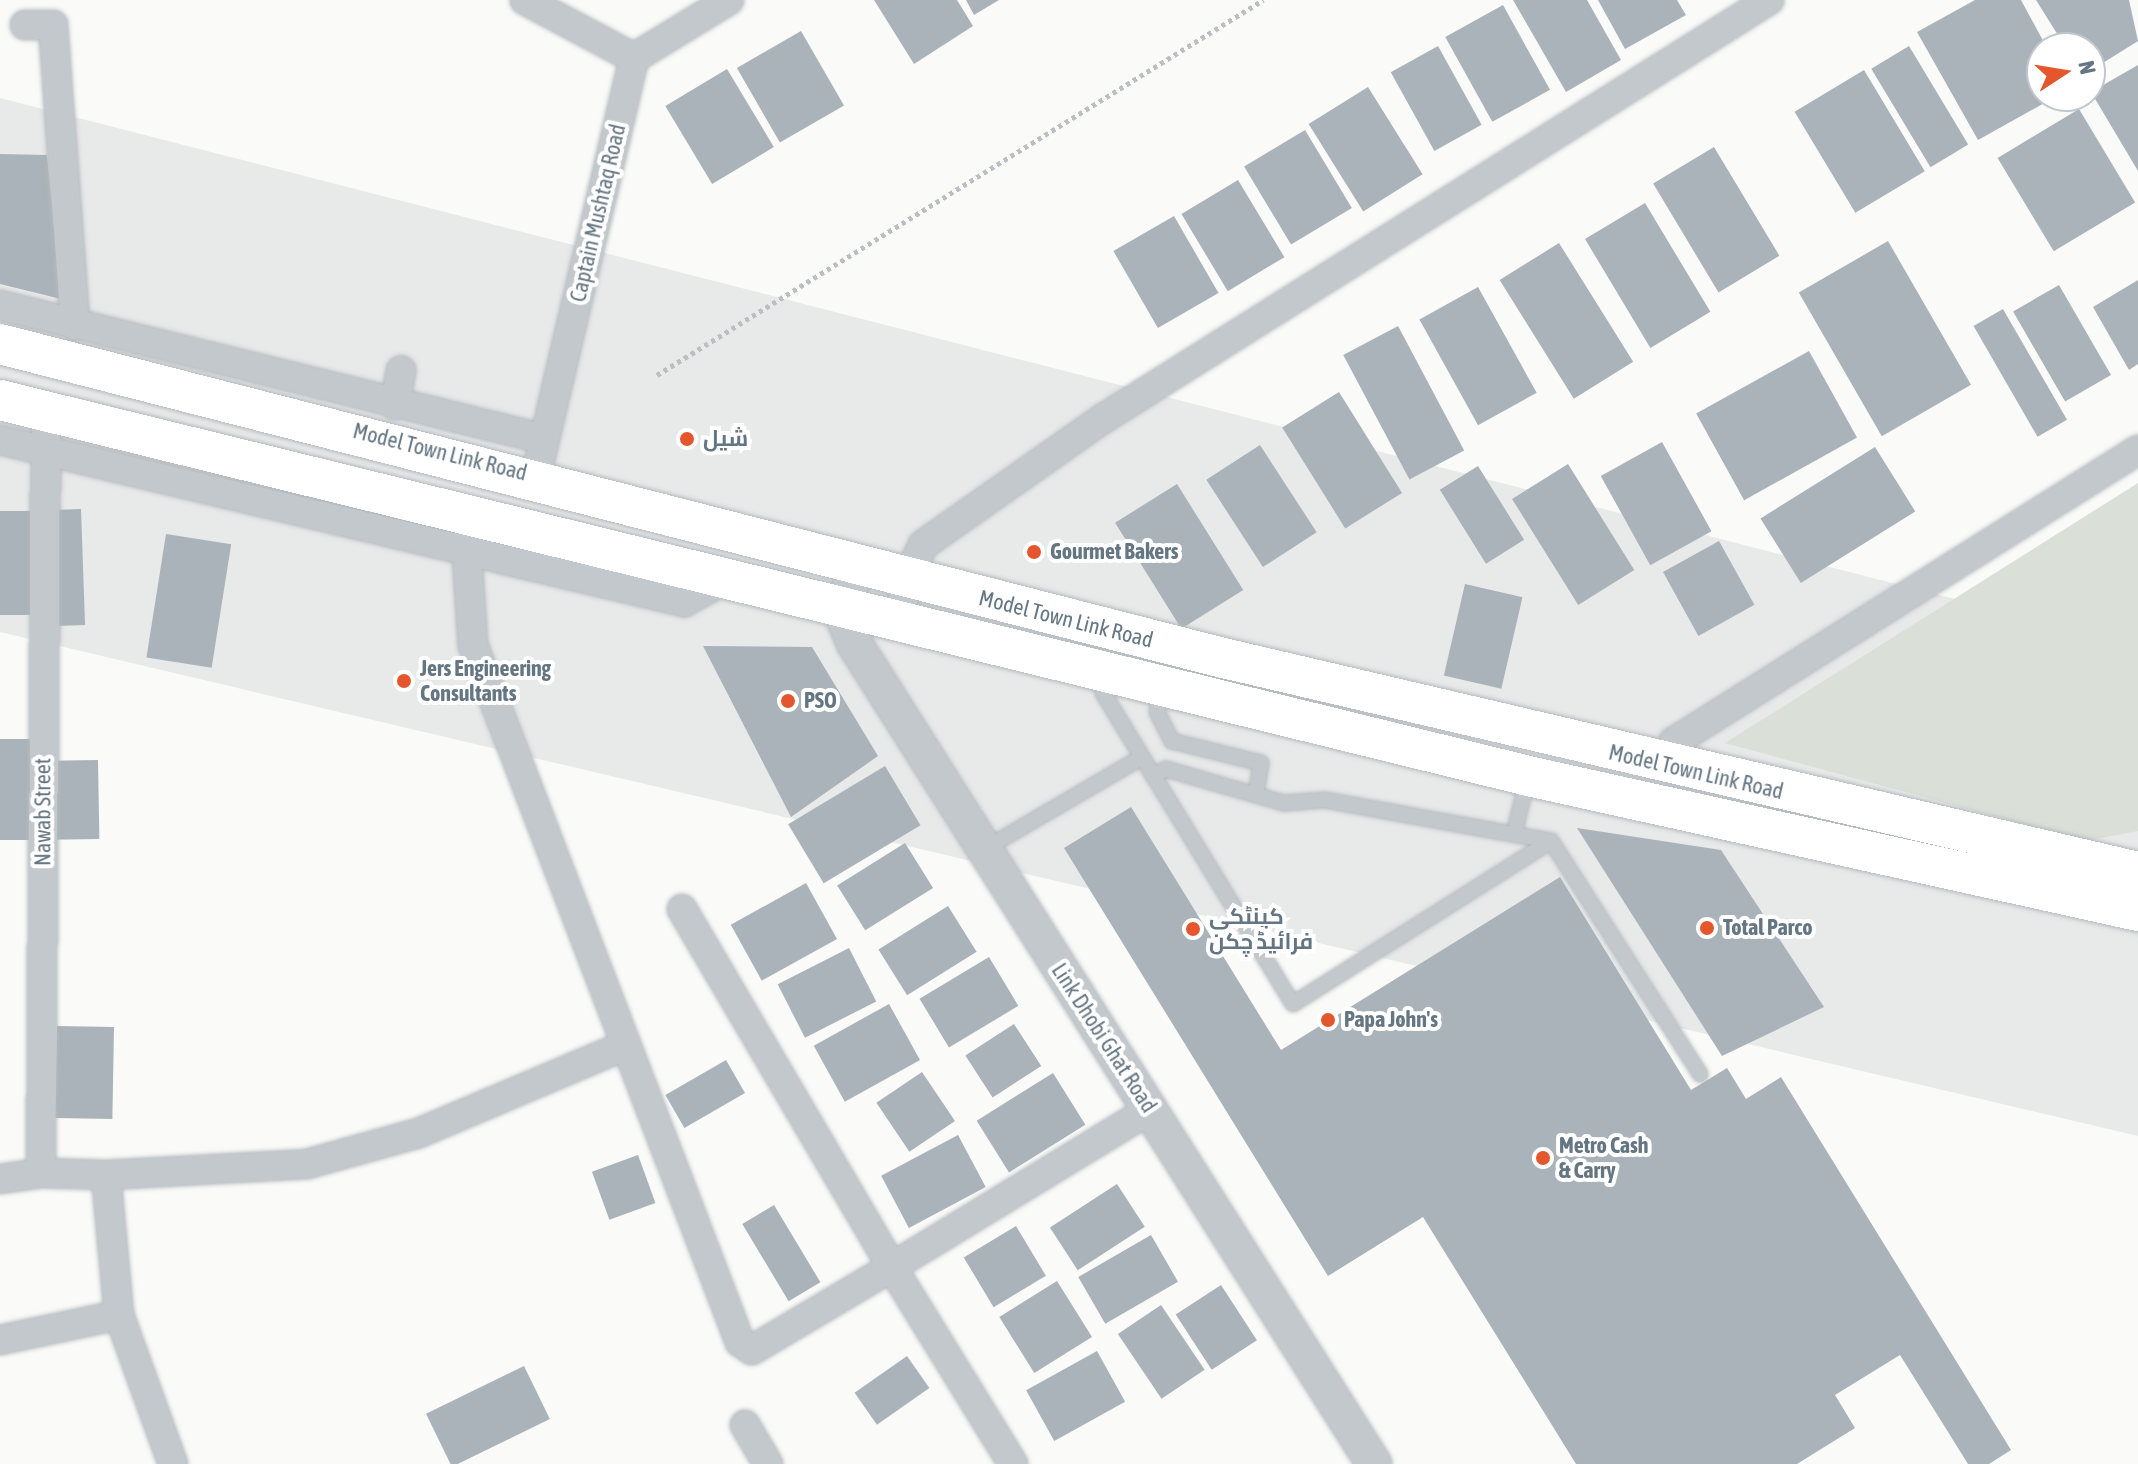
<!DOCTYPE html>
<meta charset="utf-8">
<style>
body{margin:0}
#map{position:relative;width:2138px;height:1464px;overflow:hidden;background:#fafaf8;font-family:"Asap Condensed",Cairo,sans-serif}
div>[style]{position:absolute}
.built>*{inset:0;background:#e8e9e9}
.green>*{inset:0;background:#dadfd7}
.building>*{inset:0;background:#aab3b9;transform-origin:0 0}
.path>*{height:5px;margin-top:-2.5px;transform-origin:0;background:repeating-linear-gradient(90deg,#bbbfc2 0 4px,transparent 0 8px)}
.roads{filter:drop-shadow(0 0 2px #b3babf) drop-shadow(0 0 2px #b3babf)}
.service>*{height:14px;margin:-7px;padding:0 7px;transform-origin:7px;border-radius:7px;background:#c3c8cc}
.minor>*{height:28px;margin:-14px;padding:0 14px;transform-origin:14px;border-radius:14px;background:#c3c8cc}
.tertiary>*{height:34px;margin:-17px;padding:0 17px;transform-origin:17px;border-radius:17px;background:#c3c8cc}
.secondary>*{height:40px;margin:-20px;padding:0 20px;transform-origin:20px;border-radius:20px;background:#fff}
.dots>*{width:22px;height:22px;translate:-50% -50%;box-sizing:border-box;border:4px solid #fff;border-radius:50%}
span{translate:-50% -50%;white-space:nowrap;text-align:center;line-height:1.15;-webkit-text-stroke:8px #fff;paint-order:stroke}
.street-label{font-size:22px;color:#657683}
.poi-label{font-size:22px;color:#657683;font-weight:700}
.left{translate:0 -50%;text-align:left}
.north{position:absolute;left:2026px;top:32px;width:80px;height:80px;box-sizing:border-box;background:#fff;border:2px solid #c1c8cd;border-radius:50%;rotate:78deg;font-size:22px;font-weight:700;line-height:32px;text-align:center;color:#657683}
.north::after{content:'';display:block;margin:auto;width:28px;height:36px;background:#e4572e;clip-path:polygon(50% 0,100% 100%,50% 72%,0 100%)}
</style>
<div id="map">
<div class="built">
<div style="clip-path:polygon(0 98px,2138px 646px,2138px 1136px,0 632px)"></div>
</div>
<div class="green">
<div style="clip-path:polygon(2138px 483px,2138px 831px,2085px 841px,1725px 743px)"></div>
</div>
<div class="building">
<div style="clip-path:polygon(874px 0,957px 0,973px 26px,914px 64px)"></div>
<div style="clip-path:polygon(966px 0,999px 0,974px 15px)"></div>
<div style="clip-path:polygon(1513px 0,1587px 0,1621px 60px,1566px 92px)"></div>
<div style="clip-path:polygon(1598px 0,1677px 0,1686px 15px,1625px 49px)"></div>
<div style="clip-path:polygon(1975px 0,2021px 0,2047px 48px,2042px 96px,2057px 96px,1978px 140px,1917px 32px)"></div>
<div style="clip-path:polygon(2036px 0,2129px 0,2138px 41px,2090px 71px,2090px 48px,2066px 48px)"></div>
<div style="left:1503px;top:5px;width:97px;height:66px;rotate:61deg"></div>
<div style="left:801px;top:31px;width:86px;height:74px;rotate:60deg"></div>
<div style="left:1438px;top:46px;width:90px;height:54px;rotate:61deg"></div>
<div style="left:1909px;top:46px;width:115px;height:44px;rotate:59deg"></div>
<div style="clip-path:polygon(2138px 65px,2138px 171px,2091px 92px)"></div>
<div style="left:727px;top:69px;width:91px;height:72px;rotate:59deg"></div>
<div style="left:1864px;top:70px;width:118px;height:81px;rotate:59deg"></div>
<div style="left:1368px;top:87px;width:103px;height:70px;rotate:58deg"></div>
<div style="left:2079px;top:109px;width:109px;height:95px;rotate:59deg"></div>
<div style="left:1305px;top:130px;width:91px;height:71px;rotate:59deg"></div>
<div style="left:1714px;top:147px;width:127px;height:71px;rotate:59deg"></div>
<div style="clip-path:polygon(0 154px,47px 155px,61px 299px,0 284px)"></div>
<div style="left:1238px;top:180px;width:90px;height:66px;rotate:59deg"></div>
<div style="left:1645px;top:203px;width:127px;height:70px;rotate:59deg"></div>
<div style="left:1174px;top:216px;width:89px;height:70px;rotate:60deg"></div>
<div style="left:1888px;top:241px;width:166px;height:103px;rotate:60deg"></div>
<div style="left:1559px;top:243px;width:140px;height:70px;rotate:58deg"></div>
<div style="clip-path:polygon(2138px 280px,2138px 364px,2129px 370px,2093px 307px)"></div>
<div style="left:2059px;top:285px;width:104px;height:53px;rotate:60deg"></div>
<div style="left:1478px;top:287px;width:121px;height:67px;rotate:61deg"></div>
<div style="left:2003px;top:309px;width:128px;height:34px;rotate:60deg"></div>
<div style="left:1398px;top:326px;width:141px;height:62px;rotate:62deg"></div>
<div style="left:1809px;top:351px;width:99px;height:129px;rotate:61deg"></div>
<div style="left:1339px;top:392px;width:119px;height:67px;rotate:58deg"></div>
<div style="left:1662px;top:442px;width:102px;height:70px;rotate:61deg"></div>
<div style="left:1260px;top:445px;width:104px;height:64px;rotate:57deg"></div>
<div style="left:1875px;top:447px;width:76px;height:135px;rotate:58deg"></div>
<div style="left:1568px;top:464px;width:125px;height:66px;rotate:58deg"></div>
<div style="left:1478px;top:466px;width:87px;height:45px;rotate:58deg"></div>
<div style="left:1177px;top:484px;width:125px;height:73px;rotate:58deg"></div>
<div style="left:81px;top:509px;width:116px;height:36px;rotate:88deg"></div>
<div style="left:0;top:511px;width:30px;height:104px"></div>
<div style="left:166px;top:534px;width:66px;height:125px;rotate:9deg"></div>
<div style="left:1719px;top:541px;width:73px;height:64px;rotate:61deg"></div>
<div style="left:1465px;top:584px;width:59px;height:94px;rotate:13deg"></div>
<div style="clip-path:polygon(703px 646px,812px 647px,878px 756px,791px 817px)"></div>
<div style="left:0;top:739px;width:33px;height:101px"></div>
<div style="left:98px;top:760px;width:79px;height:49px;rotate:89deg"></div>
<div style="left:885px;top:766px;width:69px;height:113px;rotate:59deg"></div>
<div style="clip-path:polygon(1131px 807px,1281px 1050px,1560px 877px,1691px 1090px,1727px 1068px,1746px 1099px,1781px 1077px,2011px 1450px,1989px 1464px,1968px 1464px,1900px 1355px,1835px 1395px,1855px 1428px,1797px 1464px,1576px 1464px,1423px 1217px,1328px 1276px,1064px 848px)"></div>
<div style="clip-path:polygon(1577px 828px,1721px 850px,1824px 1007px,1722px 1056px)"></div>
<div style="left:905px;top:843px;width:53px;height:80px;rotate:58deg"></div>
<div style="left:806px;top:883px;width:64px;height:86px;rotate:61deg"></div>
<div style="left:948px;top:906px;width:54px;height:82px;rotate:58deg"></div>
<div style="left:849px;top:948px;width:60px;height:80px;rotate:63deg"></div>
<div style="left:989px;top:957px;width:57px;height:81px;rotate:59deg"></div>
<div style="left:889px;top:1004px;width:64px;height:86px;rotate:61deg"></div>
<div style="left:1014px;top:1024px;width:50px;height:58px;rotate:57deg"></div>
<div style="left:57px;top:1026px;width:57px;height:92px;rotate:1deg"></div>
<div style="left:726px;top:1060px;width:38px;height:70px;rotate:60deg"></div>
<div style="left:922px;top:1072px;width:59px;height:55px;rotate:56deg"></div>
<div style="left:1053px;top:1073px;width:61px;height:90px;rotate:58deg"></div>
<div style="left:958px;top:1135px;width:59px;height:87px;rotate:62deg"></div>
<div style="left:638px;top:1155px;width:51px;height:49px;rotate:70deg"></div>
<div style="left:1117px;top:1184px;width:51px;height:80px;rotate:57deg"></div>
<div style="left:774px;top:1205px;width:90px;height:37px;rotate:59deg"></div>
<div style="left:1016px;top:1226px;width:58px;height:61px;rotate:59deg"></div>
<div style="left:1151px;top:1235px;width:54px;height:84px;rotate:60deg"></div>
<div style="left:1057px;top:1281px;width:66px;height:68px;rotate:58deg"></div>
<div style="left:1221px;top:1285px;width:66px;height:54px;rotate:57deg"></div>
<div style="left:1161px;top:1305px;width:78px;height:52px;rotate:56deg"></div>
<div style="left:1097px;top:1351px;width:58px;height:81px;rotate:61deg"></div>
<div style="left:907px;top:1356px;width:39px;height:64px;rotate:55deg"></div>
<div style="left:524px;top:1366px;width:59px;height:109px;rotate:64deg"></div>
</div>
<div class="path">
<div style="left:657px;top:375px;width:713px;rotate:-31.75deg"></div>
</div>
<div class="roads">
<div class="service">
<div style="left:1107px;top:675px;width:18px;rotate:103deg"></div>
<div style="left:1103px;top:693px;width:364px;rotate:58.6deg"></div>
<div style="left:1293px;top:1004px;width:305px;rotate:-32.3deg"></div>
<div style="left:1161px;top:688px;width:24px;rotate:99deg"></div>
<div style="left:1157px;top:712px;width:33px;rotate:63deg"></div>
<div style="left:1172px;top:741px;width:92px;rotate:13.9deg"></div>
<div style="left:1261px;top:763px;width:32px;rotate:99deg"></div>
<div style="left:1153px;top:776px;width:15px;rotate:-28deg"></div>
<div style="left:1166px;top:769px;width:123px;rotate:16.1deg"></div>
<div style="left:1284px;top:803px;width:41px;rotate:-4.2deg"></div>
<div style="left:1325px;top:800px;width:230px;rotate:10.3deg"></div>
<div style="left:1551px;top:841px;width:277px;rotate:57.4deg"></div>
<div style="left:1514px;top:834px;width:59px;rotate:-76.2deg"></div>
<div style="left:983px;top:850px;width:184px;rotate:-30.3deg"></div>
</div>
<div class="minor">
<div style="left:525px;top:0;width:123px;rotate:28deg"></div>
<div style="left:25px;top:25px;width:28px"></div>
<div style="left:53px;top:25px;width:301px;rotate:85.8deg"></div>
<div style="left:0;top:305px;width:560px;rotate:13.84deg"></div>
<div style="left:395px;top:405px;width:35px;rotate:-80deg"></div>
<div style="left:0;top:440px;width:703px;rotate:13.32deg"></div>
<div style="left:684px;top:602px;width:43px;rotate:-28.9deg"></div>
<div style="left:536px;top:476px;width:429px;rotate:-76.8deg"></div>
<div style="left:634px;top:58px;width:111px;rotate:-31.4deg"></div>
<div style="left:475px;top:517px;width:39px;rotate:102deg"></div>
<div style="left:467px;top:555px;width:90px;rotate:86.2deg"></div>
<div style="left:473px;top:645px;width:746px;rotate:69.04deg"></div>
<div style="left:740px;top:1342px;width:14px;rotate:34deg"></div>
<div style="left:752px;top:1350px;width:163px;rotate:-30.7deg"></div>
<div style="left:892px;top:1267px;width:415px;rotate:-120.4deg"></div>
<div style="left:900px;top:624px;width:45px;rotate:-82.4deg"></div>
<div style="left:906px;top:579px;width:38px;rotate:-63deg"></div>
<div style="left:923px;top:545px;width:218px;rotate:-35.1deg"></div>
<div style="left:1101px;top:420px;width:789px;rotate:-32.16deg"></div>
<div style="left:1668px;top:767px;width:26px;rotate:-77deg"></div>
<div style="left:1674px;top:742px;width:548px;rotate:-32.18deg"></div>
<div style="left:41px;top:1173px;width:65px;rotate:1.8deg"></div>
<div style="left:106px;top:1175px;width:141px;rotate:84.7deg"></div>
<div style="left:119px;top:1315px;width:158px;rotate:70.1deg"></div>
<div style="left:106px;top:1175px;width:201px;rotate:-3.1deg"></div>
<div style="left:307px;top:1164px;width:116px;rotate:-15.5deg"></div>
<div style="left:419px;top:1133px;width:225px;rotate:-23deg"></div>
<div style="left:0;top:1179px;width:41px;rotate:-8.3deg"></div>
<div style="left:41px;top:1173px;width:762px;rotate:-89.62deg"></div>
<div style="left:0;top:1340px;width:122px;rotate:-11.9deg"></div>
<div style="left:745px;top:1425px;width:45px;rotate:59.5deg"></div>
<div style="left:1013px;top:1464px;width:231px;rotate:-121.6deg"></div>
<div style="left:892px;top:1267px;width:301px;rotate:-31.4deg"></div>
</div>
<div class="tertiary">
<div style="left:855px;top:563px;width:57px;rotate:101.1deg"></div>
<div style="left:844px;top:619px;width:26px;rotate:67deg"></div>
<div style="left:854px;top:643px;width:972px;rotate:57.65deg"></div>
</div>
<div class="secondary">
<div style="left:0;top:344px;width:1259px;rotate:14.4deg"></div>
<div style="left:1219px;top:657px;width:944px;rotate:13.17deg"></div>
<div style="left:0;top:400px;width:1574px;rotate:13.82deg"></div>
<div style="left:1528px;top:776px;width:625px;rotate:12.48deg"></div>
</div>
</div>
<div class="dots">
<div style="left:687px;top:439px;background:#e4572e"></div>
<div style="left:1034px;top:552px;background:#e4572e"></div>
<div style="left:404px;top:681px;background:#e4572e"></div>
<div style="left:788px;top:701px;background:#e4572e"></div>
<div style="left:1707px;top:928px;background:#e4572e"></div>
<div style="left:1193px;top:929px;background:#e4572e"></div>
<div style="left:1328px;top:1020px;background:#e4572e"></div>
<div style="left:1543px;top:1158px;background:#e4572e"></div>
</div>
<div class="street-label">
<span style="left:598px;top:213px;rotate:-77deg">Captain Mushtaq Road</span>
<span style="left:440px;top:452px;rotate:14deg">Model Town Link Road</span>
<span style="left:1066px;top:619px;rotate:14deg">Model Town Link Road</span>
<span style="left:1696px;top:772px;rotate:13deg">Model Town Link Road</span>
<span style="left:43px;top:812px;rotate:-90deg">Nawab Street</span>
<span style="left:1104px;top:1038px;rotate:57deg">Link Dhobi Ghat Road</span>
</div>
<div class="poi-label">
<span class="left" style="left:703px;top:439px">شیل</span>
<span class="left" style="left:1050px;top:552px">Gourmet Bakers</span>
<span class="left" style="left:420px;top:681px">Jers Engineering<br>Consultants</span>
<span class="left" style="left:804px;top:701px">PSO</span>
<span class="left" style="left:1209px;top:929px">کینٹکی<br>فرائیڈ چکن</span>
<span class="left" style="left:1723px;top:928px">Total Parco</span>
<span class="left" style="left:1344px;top:1020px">Papa John's</span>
<span class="left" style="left:1559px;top:1158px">Metro Cash<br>&amp; Carry</span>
</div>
<div class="north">N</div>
</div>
